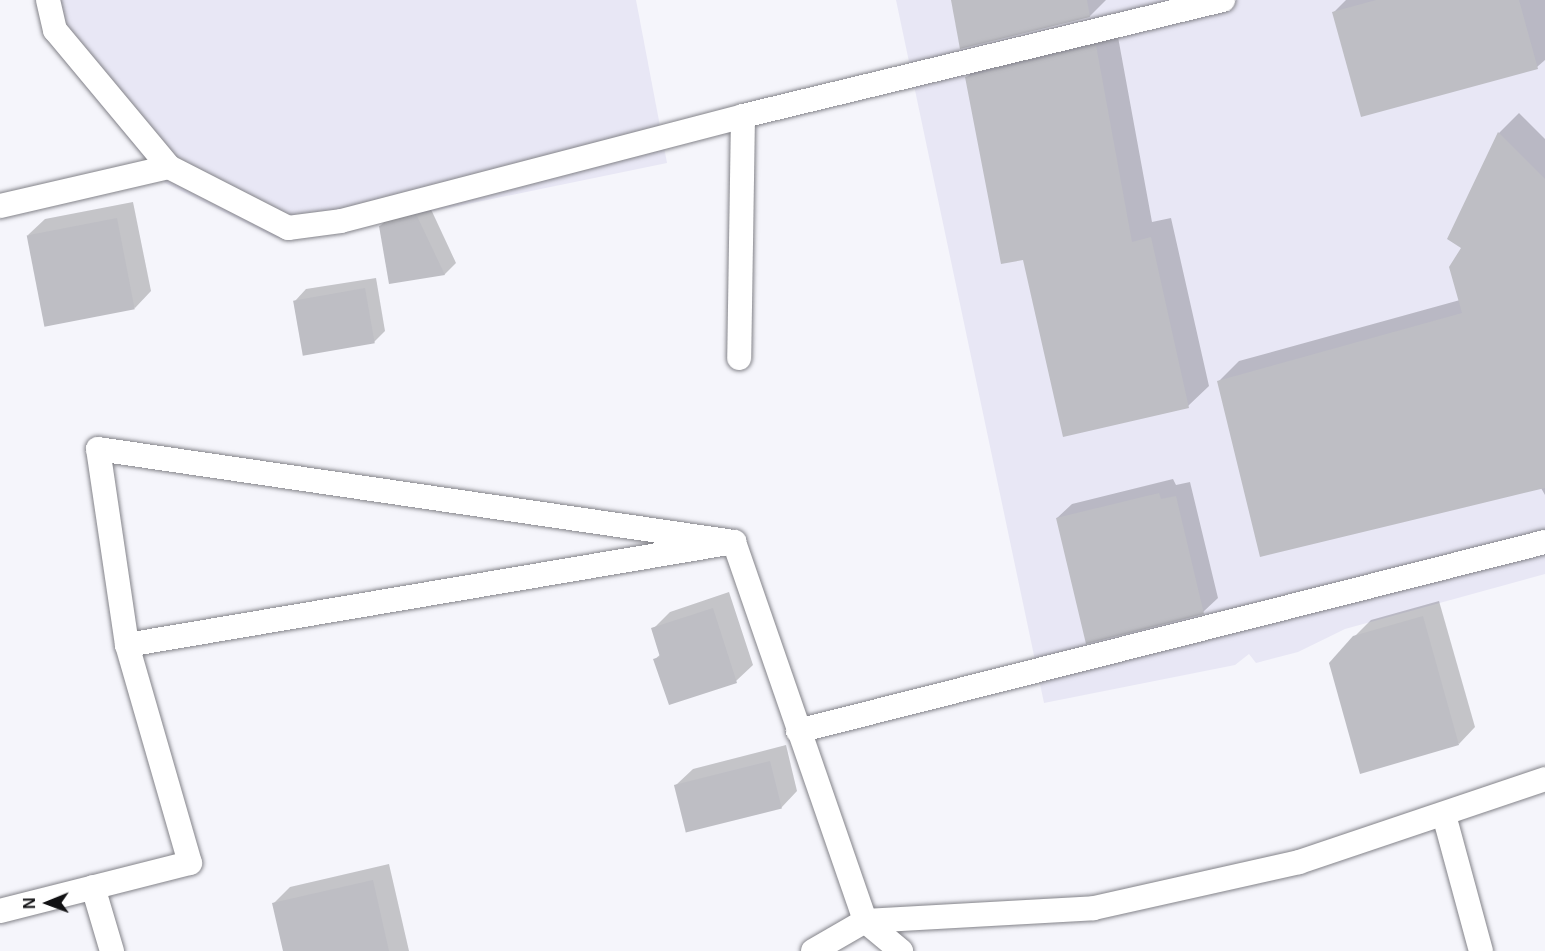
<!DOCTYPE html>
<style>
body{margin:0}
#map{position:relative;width:1545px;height:951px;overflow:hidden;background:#f5f5fb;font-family:Helvetica,sans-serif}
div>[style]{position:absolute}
.built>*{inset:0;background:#e8e7f5}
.shadow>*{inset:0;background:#0003}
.building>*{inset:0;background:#bebec4;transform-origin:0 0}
.roads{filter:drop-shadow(0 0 2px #838389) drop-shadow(0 0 2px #838389)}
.street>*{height:24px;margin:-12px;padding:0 12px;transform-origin:12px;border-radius:12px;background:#fff}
span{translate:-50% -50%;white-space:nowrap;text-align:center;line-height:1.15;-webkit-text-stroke:6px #fff;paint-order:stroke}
.north{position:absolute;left:18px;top:873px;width:60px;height:60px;-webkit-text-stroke:4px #fff;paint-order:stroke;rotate:269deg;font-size:16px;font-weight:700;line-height:24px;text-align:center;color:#121214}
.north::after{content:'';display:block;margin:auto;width:21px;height:27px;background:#121214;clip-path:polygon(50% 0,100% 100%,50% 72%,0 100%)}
</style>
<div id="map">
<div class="built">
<div style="clip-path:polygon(41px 0,636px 0,667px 163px,321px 234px,276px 238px,165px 183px,51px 45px)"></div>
<div style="clip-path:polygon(896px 0,1545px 0,1545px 574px,1345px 629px,1298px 652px,1256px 663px,1249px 654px,1235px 665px,1044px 703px)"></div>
</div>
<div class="shadow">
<div style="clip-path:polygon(952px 0,1106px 0,1090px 16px)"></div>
<div style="clip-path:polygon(1346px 0,1545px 0,1545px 60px,1537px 67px,1334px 12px)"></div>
<div style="clip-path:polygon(1116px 26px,1152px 222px,1171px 218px,1209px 386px,1188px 406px,1024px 258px,967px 77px,988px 57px)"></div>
<div style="clip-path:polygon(1519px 113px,1545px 139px,1545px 495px,1541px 488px,1219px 381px,1239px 361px,1460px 300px,1463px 248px,1499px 133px)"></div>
<div style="clip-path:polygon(133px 202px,151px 291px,135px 308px,28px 235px,45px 219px)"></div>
<div style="clip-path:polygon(429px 205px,456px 263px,445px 274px,390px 283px,380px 226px,391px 215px)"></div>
<div style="clip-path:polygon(376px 278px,385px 331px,374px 342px,295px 301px,306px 289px)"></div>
<div style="clip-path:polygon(1173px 479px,1176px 485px,1190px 482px,1218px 598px,1203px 612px,1057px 518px,1072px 504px)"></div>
<div style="clip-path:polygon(729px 592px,753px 665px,736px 681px,655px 659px,661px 654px,653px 629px,670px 612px)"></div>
<div style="clip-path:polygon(1439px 601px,1475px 727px,1459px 744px,1354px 637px,1371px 620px)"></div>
<div style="clip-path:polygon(786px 745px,797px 791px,781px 808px,676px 785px,693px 769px)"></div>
<div style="clip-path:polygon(389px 864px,409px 951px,284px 951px,273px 904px,290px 887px)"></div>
</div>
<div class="building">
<div style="clip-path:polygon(951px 0,1087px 0,1090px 17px,960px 49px)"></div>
<div style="clip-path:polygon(1376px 0,1519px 0,1538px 69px,1361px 117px,1332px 12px)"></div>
<div style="clip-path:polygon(1096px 45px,1132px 242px,1151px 237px,1189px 408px,1063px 437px,1023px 260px,1001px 264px,965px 77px)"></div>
<div style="clip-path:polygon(1498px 132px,1545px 179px,1545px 488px,1260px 557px,1217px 381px,1462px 313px,1449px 267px,1461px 248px,1447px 239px)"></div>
<div style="clip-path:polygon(417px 216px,445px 275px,389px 284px,379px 226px)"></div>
<div style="left:117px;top:218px;width:93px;height:92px;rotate:79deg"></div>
<div style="left:365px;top:288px;width:56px;height:73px;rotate:80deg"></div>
<div style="clip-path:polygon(1159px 493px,1161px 499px,1176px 496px,1204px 614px,1086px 644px,1056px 518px)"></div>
<div style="clip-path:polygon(713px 608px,737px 683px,669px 705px,653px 659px,660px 657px,651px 628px)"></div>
<div style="clip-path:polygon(1423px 616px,1459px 745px,1360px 774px,1329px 663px,1353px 636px)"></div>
<div style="left:770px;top:761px;width:49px;height:99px;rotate:76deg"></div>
<div style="clip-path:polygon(373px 880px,389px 951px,283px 951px,272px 903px)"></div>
</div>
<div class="roads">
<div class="street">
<div style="left:48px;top:0;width:31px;rotate:77deg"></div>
<div style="left:55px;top:30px;width:178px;rotate:50.2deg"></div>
<div style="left:169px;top:167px;width:134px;rotate:27.1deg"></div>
<div style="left:288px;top:228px;width:53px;rotate:-7.5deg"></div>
<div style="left:341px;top:221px;width:415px;rotate:-14.6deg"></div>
<div style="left:743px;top:116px;width:242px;rotate:90.9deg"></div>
<div style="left:743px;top:116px;width:494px;rotate:-13.6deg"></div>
<div style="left:0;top:206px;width:173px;rotate:-13deg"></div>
<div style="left:127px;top:645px;width:616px;rotate:-9.63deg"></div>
<div style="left:734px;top:542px;width:401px;rotate:70.9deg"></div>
<div style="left:865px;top:921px;width:47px;rotate:39.8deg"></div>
<div style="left:798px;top:731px;width:771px;rotate:-14.2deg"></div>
<div style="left:1444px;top:815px;width:141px;rotate:74.8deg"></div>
<div style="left:93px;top:887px;width:67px;rotate:73.5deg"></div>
<div style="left:0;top:911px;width:196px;rotate:-14.2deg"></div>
<div style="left:190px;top:863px;width:227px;rotate:-106.1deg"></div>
<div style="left:127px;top:645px;width:198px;rotate:-98.4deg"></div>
<div style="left:98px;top:449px;width:643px;rotate:8.32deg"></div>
<div style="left:813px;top:951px;width:60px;rotate:-30deg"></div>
<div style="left:865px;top:921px;width:229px;rotate:-3.2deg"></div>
<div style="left:1094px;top:908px;width:210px;rotate:-12.6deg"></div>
<div style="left:1299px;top:862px;width:260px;rotate:-18.6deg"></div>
</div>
</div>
<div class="north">N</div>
</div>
